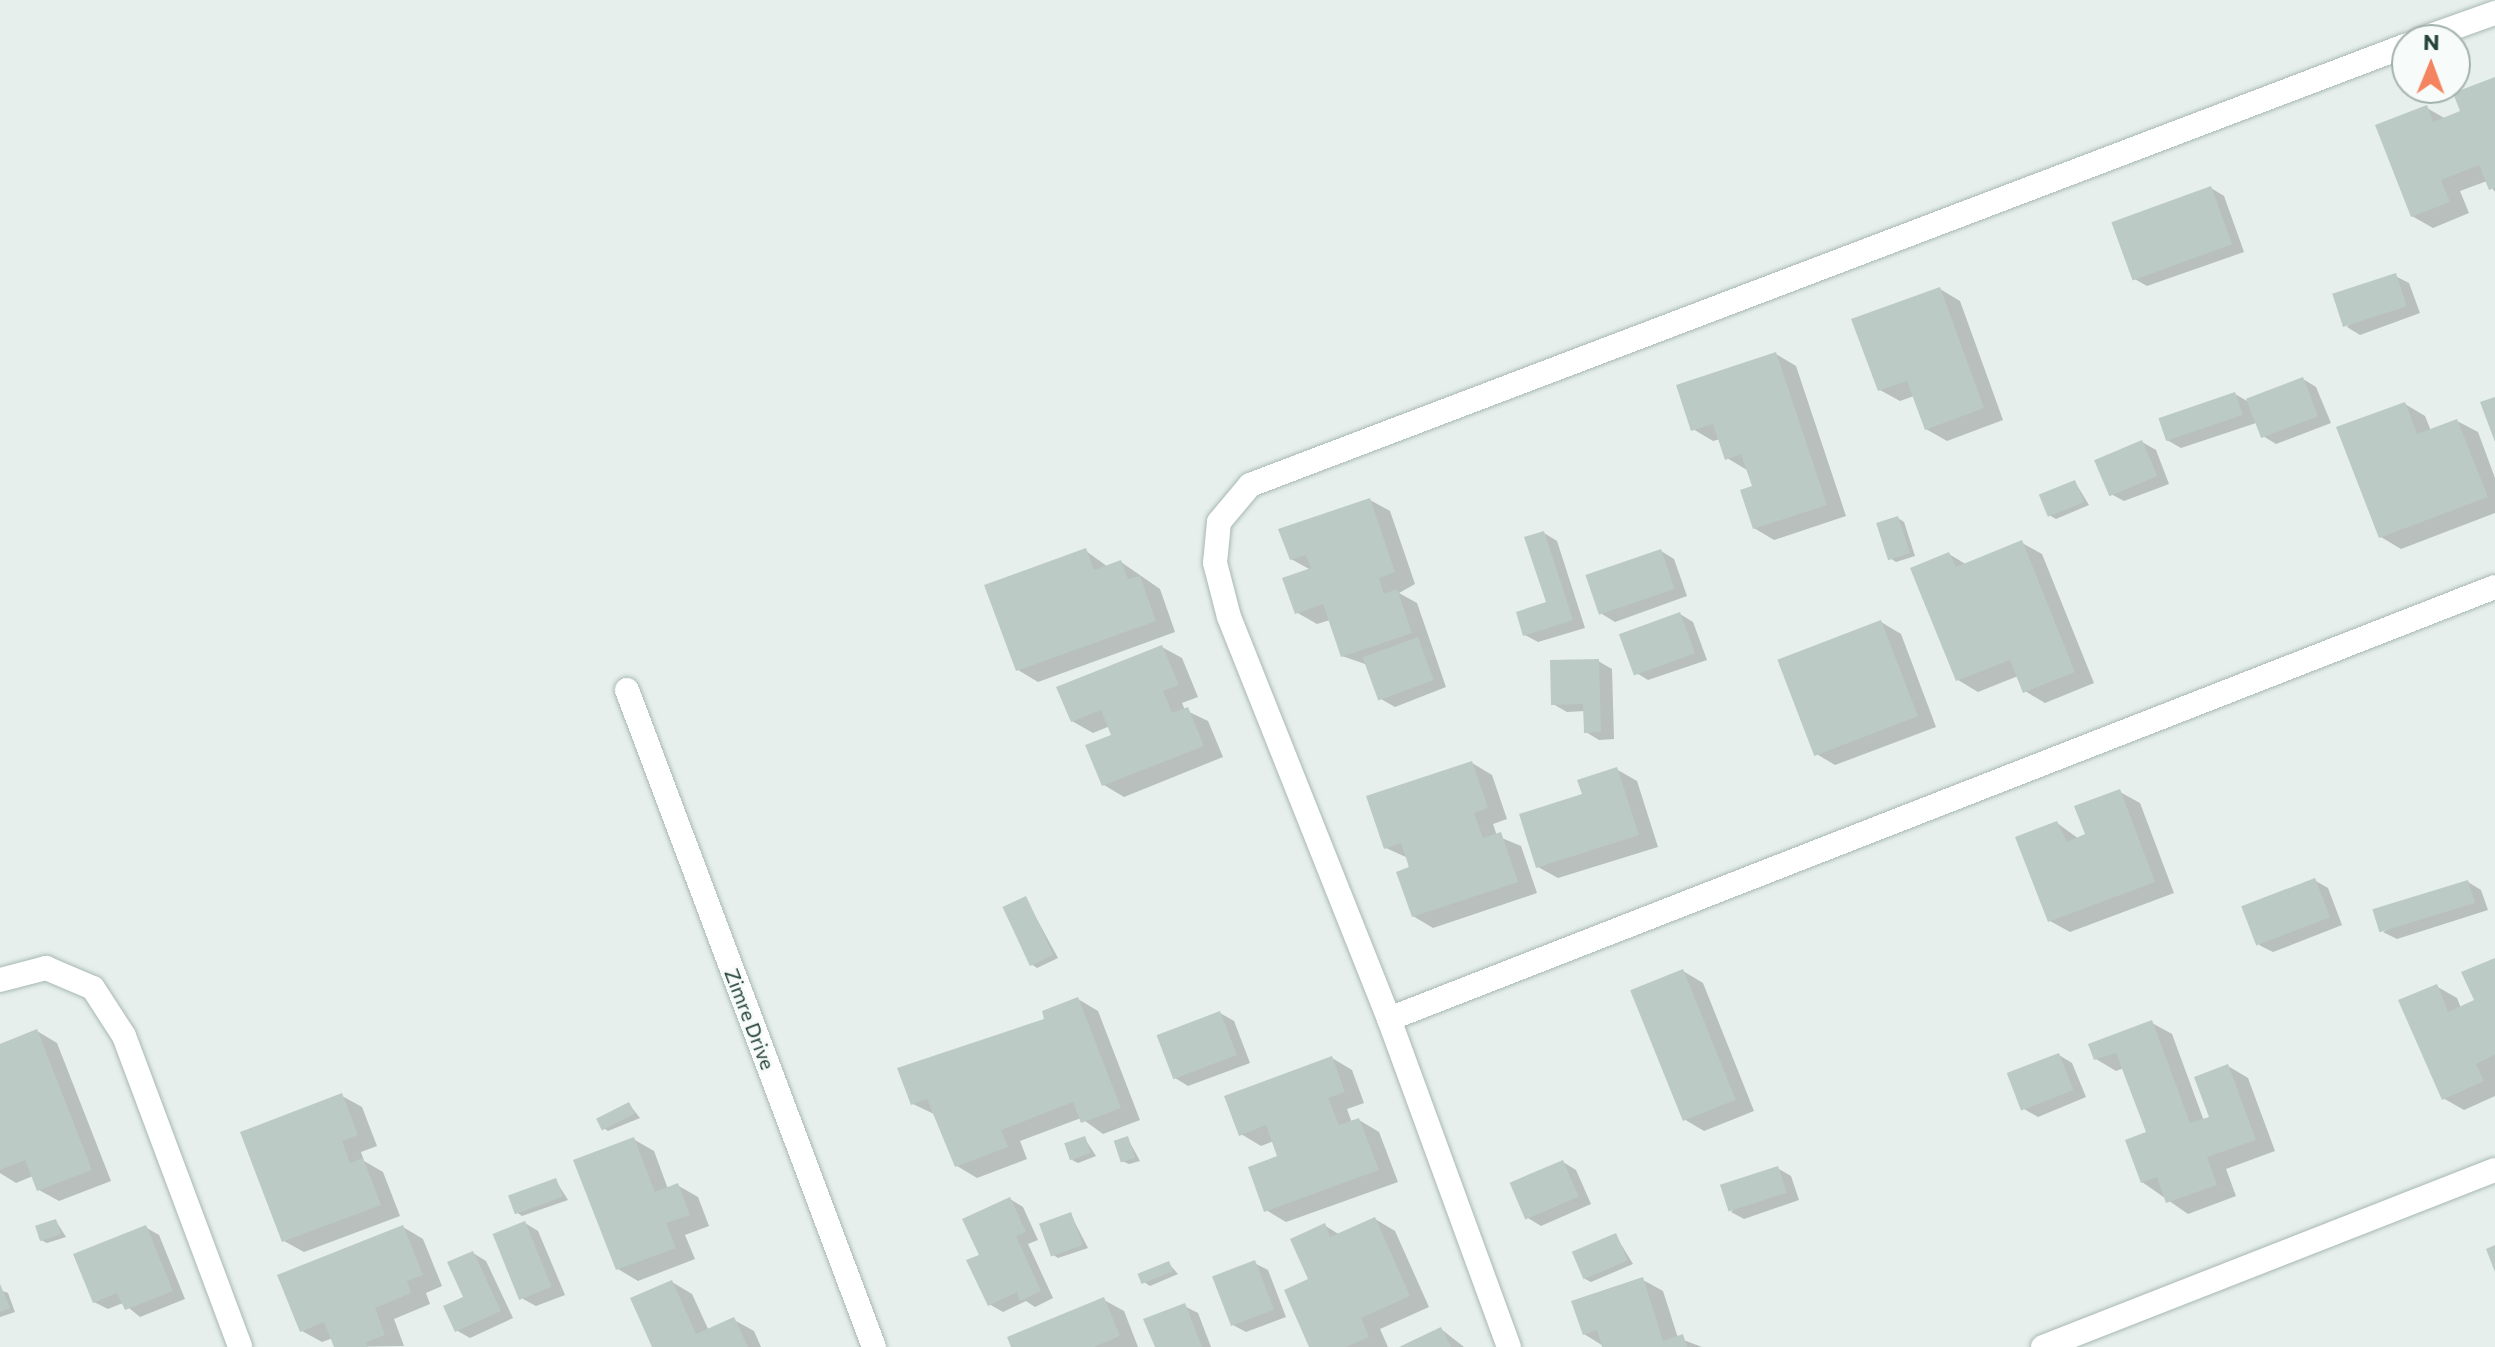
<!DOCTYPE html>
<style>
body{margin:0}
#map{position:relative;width:2495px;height:1347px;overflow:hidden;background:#e6efeb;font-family:Commissioner,sans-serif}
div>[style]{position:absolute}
.shadow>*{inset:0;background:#0003}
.building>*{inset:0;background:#bbcac4;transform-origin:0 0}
.roads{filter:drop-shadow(0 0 2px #a8b8b2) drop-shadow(0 0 2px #a8b8b2)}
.street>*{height:24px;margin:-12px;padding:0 12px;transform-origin:12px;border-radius:12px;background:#fff}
span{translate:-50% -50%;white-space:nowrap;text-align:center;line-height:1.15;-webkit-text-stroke:6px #f7fbf9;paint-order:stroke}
.street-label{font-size:20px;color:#24423a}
.north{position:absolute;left:2391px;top:24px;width:80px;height:80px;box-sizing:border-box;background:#f7fbf9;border:2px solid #a3b1ad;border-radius:50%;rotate:1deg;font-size:22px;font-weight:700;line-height:32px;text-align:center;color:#24423a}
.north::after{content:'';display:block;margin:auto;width:28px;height:36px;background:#f4845f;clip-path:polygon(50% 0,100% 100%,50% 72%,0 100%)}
</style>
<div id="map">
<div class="shadow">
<div style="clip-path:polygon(2495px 79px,2495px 192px,2487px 181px,2460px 191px,2469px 213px,2433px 228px,2412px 216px,2427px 108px,2446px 119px,2462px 112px)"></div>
<div style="clip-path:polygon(2211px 188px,2224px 196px,2244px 252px,2147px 286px,2133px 278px)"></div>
<div style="clip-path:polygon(2395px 276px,2409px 283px,2420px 313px,2360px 335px,2347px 327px)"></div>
<div style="clip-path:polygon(1940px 289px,1960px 301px,2003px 420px,1947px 441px,1926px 429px,1914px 396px,1900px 401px,1880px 390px)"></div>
<div style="clip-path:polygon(1776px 354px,1796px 366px,1846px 516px,1774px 540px,1754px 528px,1754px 488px,1747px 470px,1727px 458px,1720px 439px,1713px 441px,1693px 429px)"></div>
<div style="clip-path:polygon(2303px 379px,2316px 387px,2331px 423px,2276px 444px,2263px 436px,2256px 423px,2181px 448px,2167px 440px,2235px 394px,2247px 401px)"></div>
<div style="clip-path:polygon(2405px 404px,2425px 416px,2431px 431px,2457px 421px,2478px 432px,2495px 478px,2495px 513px,2401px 549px,2381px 537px)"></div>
<div style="clip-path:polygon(2142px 442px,2156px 450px,2169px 484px,2124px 501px,2111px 494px)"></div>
<div style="clip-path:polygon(2075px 482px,2089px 505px,2056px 519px,2049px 515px)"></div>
<div style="clip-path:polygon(1370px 500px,1390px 511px,1415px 584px,1399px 593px,1417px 603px,1446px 687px,1395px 707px,1381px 699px,1368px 665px,1342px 656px,1330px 620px,1317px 624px,1296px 612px,1311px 570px,1291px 559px)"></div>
<div style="clip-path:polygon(1898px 518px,1904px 522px,1915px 556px,1896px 562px,1890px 558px)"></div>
<div style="clip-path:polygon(1544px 533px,1557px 541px,1585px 628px,1538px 642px,1525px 635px,1548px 603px)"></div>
<div style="clip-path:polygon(2022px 543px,2042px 554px,2094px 683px,2045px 703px,2025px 691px,2018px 676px,1978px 692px,1958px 680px,1949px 554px,1967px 565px)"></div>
<div style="clip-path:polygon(1086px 551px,1108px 567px,1121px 562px,1160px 589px,1175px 632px,1038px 682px,1018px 670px)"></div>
<div style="clip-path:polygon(1661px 551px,1674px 559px,1687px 596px,1615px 622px,1602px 614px)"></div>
<div style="clip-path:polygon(1680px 614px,1693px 622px,1707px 660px,1648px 680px,1635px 672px)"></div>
<div style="clip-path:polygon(1881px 622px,1901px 634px,1936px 727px,1835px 765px,1815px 753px)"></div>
<div style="clip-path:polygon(1162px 647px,1182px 658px,1198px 697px,1182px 703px,1185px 710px,1208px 721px,1223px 757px,1124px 797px,1104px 785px,1114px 736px,1110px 726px,1093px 733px,1072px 721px)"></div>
<div style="clip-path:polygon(1598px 661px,1612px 669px,1614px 739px,1599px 740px,1586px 732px,1585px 711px,1567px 712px,1553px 704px)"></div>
<div style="clip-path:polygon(1472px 763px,1492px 775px,1507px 819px,1493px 824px,1497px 836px,1521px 846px,1537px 893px,1433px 928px,1413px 916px,1408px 858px,1386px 848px)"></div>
<div style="clip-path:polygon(1616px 769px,1637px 781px,1658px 847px,1558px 878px,1538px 867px,1584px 795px)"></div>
<div style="clip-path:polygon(2120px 792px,2140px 803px,2174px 893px,2070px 932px,2050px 921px,2057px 823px,2079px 839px,2087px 835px)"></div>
<div style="clip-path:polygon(2314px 880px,2328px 888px,2342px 925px,2273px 952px,2259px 945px)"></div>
<div style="clip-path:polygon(2468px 882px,2481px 890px,2488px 910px,2397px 939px,2383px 932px)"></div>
<div style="clip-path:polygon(1026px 899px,1058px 958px,1037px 968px,1031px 964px)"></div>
<div style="clip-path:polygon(2495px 960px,2495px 1096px,2464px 1110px,2443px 1098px,2436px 986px,2457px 998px,2461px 1008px,2476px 1002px)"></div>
<div style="clip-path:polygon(1683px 971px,1703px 983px,1754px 1111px,1704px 1131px,1684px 1119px)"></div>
<div style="clip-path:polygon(1078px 999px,1098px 1011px,1140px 1120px,1103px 1134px,1081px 1118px,1020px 1141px,1027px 1159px,977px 1178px,957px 1166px,936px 1115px,913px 1104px)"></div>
<div style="clip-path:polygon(1220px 1013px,1234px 1021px,1250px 1063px,1188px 1086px,1175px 1078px)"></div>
<div style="clip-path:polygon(2152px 1023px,2172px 1034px,2204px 1121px,2211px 1118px,2228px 1066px,2248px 1078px,2275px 1151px,2226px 1169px,2236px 1196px,2188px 1214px,2142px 1182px,2149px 1134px,2124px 1068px,2116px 1071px,2096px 1059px)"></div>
<div style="clip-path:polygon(37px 1031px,57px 1043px,111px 1181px,59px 1201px,39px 1190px,33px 1176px,16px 1183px,0 1173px,0 1044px)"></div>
<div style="clip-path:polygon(2059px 1055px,2072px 1063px,2086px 1097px,2038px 1117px,2024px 1109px)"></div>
<div style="clip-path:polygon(1332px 1058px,1352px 1070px,1364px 1103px,1347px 1109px,1352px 1123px,1359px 1120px,1379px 1132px,1398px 1182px,1286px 1222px,1266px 1210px,1280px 1158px,1274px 1141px,1261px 1146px,1241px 1134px)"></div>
<div style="clip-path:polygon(342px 1096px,362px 1107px,377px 1146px,361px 1152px,364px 1161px,383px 1172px,400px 1216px,304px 1252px,284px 1241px)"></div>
<div style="clip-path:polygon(629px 1104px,640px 1118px,608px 1131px,602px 1127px)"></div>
<div style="clip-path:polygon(633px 1139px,654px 1151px,668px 1189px,677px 1185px,698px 1197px,709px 1226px,685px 1235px,695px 1259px,638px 1281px,618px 1269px)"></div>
<div style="clip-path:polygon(1085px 1139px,1096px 1156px,1078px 1163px,1072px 1160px)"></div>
<div style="clip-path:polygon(1128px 1139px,1140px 1161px,1129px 1164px,1122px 1161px)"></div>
<div style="clip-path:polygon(1563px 1162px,1576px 1170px,1591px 1204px,1541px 1226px,1528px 1218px)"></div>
<div style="clip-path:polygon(1777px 1168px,1791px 1176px,1799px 1200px,1744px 1219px,1731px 1212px)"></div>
<div style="clip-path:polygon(556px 1181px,568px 1200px,522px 1216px,516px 1212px)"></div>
<div style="clip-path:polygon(1010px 1199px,1023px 1207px,1038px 1240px,1028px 1244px,1053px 1298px,1035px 1307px,1026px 1301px,1003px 1312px,989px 1304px,981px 1256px)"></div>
<div style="clip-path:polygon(1071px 1215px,1088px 1248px,1058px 1258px,1052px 1254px)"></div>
<div style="clip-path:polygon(1375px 1219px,1395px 1231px,1429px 1307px,1380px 1329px,1388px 1347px,1311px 1347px,1311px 1280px,1324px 1225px,1340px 1235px)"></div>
<div style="clip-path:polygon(56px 1221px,66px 1237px,47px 1243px,41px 1240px)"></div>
<div style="clip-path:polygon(525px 1223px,538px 1231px,565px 1295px,536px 1306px,523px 1299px)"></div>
<div style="clip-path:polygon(145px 1227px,159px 1235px,185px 1299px,140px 1317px,123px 1303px,108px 1309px,94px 1302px)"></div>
<div style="clip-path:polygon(403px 1227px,423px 1239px,442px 1286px,426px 1293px,430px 1304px,394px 1319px,404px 1346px,336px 1347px,333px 1338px,322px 1342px,302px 1331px)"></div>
<div style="clip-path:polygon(1616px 1236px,1633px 1264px,1591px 1282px,1585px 1279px)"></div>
<div style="clip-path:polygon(473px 1253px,486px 1261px,513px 1318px,470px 1338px,456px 1330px)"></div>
<div style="clip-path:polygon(1254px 1263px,1268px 1270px,1286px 1317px,1246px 1332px,1233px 1325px)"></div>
<div style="clip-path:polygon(1169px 1264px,1178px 1274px,1150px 1286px,1144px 1282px)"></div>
<div style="clip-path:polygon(1643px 1280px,1663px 1291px,1678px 1338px,1702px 1347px,1605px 1347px,1584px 1334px)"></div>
<div style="clip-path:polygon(672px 1282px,692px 1294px,709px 1331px,734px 1320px,754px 1331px,761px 1347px,652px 1347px)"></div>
<div style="clip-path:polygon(0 1290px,8px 1293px,15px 1312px,0 1317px)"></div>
<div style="clip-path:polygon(1104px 1300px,1124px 1311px,1138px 1347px,1013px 1347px)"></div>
<div style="clip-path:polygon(1184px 1306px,1198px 1313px,1211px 1347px,1157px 1347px)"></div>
<div style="clip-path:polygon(1441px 1329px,1464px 1347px,1404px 1347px)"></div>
</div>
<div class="building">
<div style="clip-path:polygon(2495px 77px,2495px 188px,2489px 190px,2479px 165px,2441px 180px,2450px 202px,2411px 217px,2375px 125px,2427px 105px,2433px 122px,2460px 111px,2453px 93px)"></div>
<div style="left:2211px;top:186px;width:62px;height:106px;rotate:70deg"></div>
<div style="left:2396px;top:273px;width:35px;height:67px;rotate:72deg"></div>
<div style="clip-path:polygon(1940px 287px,1984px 408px,1925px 430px,1907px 381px,1878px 391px,1851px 319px)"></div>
<div style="clip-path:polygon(1776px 352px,1827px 505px,1753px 529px,1740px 490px,1752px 486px,1741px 454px,1725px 460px,1713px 424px,1691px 431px,1676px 385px)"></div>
<div style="left:2303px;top:377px;width:42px;height:61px;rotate:69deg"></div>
<div style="left:2235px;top:392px;width:24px;height:81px;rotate:71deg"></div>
<div style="clip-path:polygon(2495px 397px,2495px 442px,2480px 402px)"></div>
<div style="clip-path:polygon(2405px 402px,2417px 434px,2457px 419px,2488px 497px,2379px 538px,2336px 427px)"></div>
<div style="left:2142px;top:440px;width:39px;height:52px;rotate:67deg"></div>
<div style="left:2075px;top:480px;width:24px;height:39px;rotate:68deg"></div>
<div style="clip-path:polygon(1370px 498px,1395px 572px,1379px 578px,1384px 594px,1397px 589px,1412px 633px,1341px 657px,1323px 604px,1295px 614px,1282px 578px,1311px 568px,1306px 555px,1290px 560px,1278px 529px)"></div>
<div style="left:1898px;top:516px;width:39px;height:23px;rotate:72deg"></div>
<div style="clip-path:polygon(1544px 531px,1573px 620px,1523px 636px,1516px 612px,1546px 602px,1524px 537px)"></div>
<div style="clip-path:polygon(2022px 540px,2075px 672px,2023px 693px,2010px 660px,1956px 681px,1910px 568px,1949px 552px,1956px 567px)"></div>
<div style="clip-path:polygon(1086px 548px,1094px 570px,1121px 560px,1128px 579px,1140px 576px,1156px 621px,1016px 671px,984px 585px)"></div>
<div style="left:1661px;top:549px;width:42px;height:80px;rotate:71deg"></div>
<div style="left:1680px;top:612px;width:44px;height:65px;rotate:70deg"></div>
<div style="left:1881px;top:620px;width:103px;height:111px;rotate:69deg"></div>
<div style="left:1418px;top:637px;width:46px;height:59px;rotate:70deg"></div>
<div style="clip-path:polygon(1162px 645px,1179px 685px,1163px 691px,1172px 713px,1188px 707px,1204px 746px,1102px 786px,1085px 745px,1111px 735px,1101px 710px,1071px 722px,1056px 687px)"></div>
<div style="clip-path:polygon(1599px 659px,1601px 732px,1584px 733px,1583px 704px,1551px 705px,1550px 660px)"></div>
<div style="clip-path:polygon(1472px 761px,1488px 808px,1474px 813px,1483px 838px,1501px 832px,1518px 882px,1412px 917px,1396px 872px,1409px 867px,1401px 843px,1384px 849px,1366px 796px)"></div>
<div style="clip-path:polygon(1617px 767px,1639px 835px,1536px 868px,1519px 814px,1582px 794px,1577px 780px)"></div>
<div style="clip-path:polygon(2120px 789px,2155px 882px,2048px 922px,2015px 837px,2057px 821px,2067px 842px,2085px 834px,2074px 806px)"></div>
<div style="left:2315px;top:878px;width:42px;height:79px;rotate:69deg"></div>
<div style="left:2468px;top:880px;width:24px;height:100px;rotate:73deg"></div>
<div style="left:1026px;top:896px;width:65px;height:26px;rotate:65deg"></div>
<div style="clip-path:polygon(2495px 958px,2495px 1055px,2476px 1064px,2484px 1081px,2442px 1100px,2398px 1000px,2437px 984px,2448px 1012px,2474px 1000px,2461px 972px)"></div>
<div style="left:1683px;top:969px;width:141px;height:57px;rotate:68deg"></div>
<div style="clip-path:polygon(1078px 997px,1121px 1108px,1081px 1123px,1073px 1102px,1001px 1130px,1008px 1147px,955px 1167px,927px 1099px,911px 1105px,897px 1068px,1044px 1019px,1042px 1011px)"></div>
<div style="left:1220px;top:1011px;width:47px;height:68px;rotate:69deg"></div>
<div style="clip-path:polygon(2152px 1020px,2190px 1123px,2209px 1117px,2194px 1077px,2228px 1064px,2256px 1140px,2207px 1157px,2217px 1185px,2166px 1203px,2157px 1177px,2141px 1183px,2125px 1140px,2146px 1132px,2116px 1053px,2094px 1060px,2088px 1044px)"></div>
<div style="clip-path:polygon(37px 1029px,92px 1170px,37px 1191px,25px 1160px,0 1170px,0 1044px)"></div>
<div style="left:2059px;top:1053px;width:40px;height:56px;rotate:69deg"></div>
<div style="clip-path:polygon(1332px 1056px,1345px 1092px,1328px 1098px,1339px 1125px,1359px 1118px,1379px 1170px,1264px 1212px,1248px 1167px,1277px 1156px,1266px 1125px,1239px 1136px,1224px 1096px)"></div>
<div style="clip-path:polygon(342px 1093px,358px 1135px,342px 1141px,350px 1163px,363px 1158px,381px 1205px,282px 1242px,240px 1132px)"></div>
<div style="left:629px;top:1102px;width:13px;height:37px;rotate:63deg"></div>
<div style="left:1085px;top:1136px;width:18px;height:22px;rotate:71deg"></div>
<div style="left:1128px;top:1136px;width:23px;height:15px;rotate:72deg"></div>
<div style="clip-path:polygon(634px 1137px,655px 1192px,678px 1183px,690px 1215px,666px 1223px,676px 1248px,616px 1270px,573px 1160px)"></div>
<div style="left:1563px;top:1160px;width:40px;height:58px;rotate:67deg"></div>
<div style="left:1778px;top:1166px;width:28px;height:61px;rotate:72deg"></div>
<div style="left:556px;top:1178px;width:20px;height:51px;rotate:70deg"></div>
<div style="clip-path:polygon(1010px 1197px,1026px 1232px,1016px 1236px,1041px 1291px,1020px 1301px,1017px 1292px,988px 1306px,966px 1260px,979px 1255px,962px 1219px)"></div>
<div style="left:1071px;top:1212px;width:35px;height:34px;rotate:70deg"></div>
<div style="clip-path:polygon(1375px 1217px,1410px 1296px,1361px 1318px,1369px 1337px,1346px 1347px,1309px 1347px,1284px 1290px,1308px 1279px,1290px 1239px,1325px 1223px,1330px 1237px)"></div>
<div style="left:56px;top:1219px;width:16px;height:22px;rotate:72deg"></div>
<div style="left:525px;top:1221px;width:71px;height:35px;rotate:68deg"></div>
<div style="clip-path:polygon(146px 1225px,173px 1291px,125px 1310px,117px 1293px,93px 1303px,73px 1254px)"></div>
<div style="clip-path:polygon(403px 1225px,423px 1275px,407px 1281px,411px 1293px,375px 1308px,385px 1335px,366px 1342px,368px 1347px,334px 1347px,324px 1322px,300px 1332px,277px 1275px)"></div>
<div style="left:1616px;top:1233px;width:30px;height:48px;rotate:67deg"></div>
<div style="clip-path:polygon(2495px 1245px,2495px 1272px,2486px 1249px)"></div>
<div style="clip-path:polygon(473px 1251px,501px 1311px,455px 1332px,443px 1306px,463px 1297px,447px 1262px)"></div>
<div style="left:1255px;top:1260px;width:53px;height:46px;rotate:69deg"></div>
<div style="left:1169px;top:1261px;width:11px;height:34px;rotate:68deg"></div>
<div style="clip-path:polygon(1643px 1277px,1663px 1341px,1683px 1334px,1687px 1347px,1602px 1347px,1597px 1330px,1583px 1335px,1571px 1301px)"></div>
<div style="clip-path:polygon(672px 1280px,696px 1334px,734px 1317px,748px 1347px,652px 1347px,630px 1298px)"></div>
<div style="clip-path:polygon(0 1284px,10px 1308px,0 1312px)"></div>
<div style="clip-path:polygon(1104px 1297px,1120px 1336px,1094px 1347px,1011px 1347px,1007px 1337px)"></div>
<div style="clip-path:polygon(1185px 1303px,1202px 1347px,1155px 1347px,1143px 1319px)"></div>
<div style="clip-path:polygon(1441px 1327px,1451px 1347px,1399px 1347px)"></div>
</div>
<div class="roads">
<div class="street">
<div style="left:2419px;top:40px;width:81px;rotate:-19.6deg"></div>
<div style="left:627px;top:690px;width:702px;rotate:69.4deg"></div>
<div style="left:0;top:980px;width:48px;rotate:-14.6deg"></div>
<div style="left:46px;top:968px;width:51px;rotate:23.1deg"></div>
<div style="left:93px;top:988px;width:57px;rotate:57.1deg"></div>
<div style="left:124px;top:1036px;width:332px;rotate:69.5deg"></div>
<div style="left:1389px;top:1019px;width:1187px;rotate:-21.34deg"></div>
<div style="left:1509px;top:1347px;width:349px;rotate:-110.1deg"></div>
<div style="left:1389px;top:1019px;width:433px;rotate:-111.7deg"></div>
<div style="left:1229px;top:617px;width:56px;rotate:-104.5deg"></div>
<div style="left:1215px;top:563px;width:41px;rotate:-84.4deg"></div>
<div style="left:1219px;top:522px;width:48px;rotate:-50deg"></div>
<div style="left:1250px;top:485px;width:1238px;rotate:-20.82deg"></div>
<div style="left:2043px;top:1347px;width:485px;rotate:-21.4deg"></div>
</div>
</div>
<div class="street-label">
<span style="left:750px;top:1019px;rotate:69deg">Zimre Drive</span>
</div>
<div class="north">N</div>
</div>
